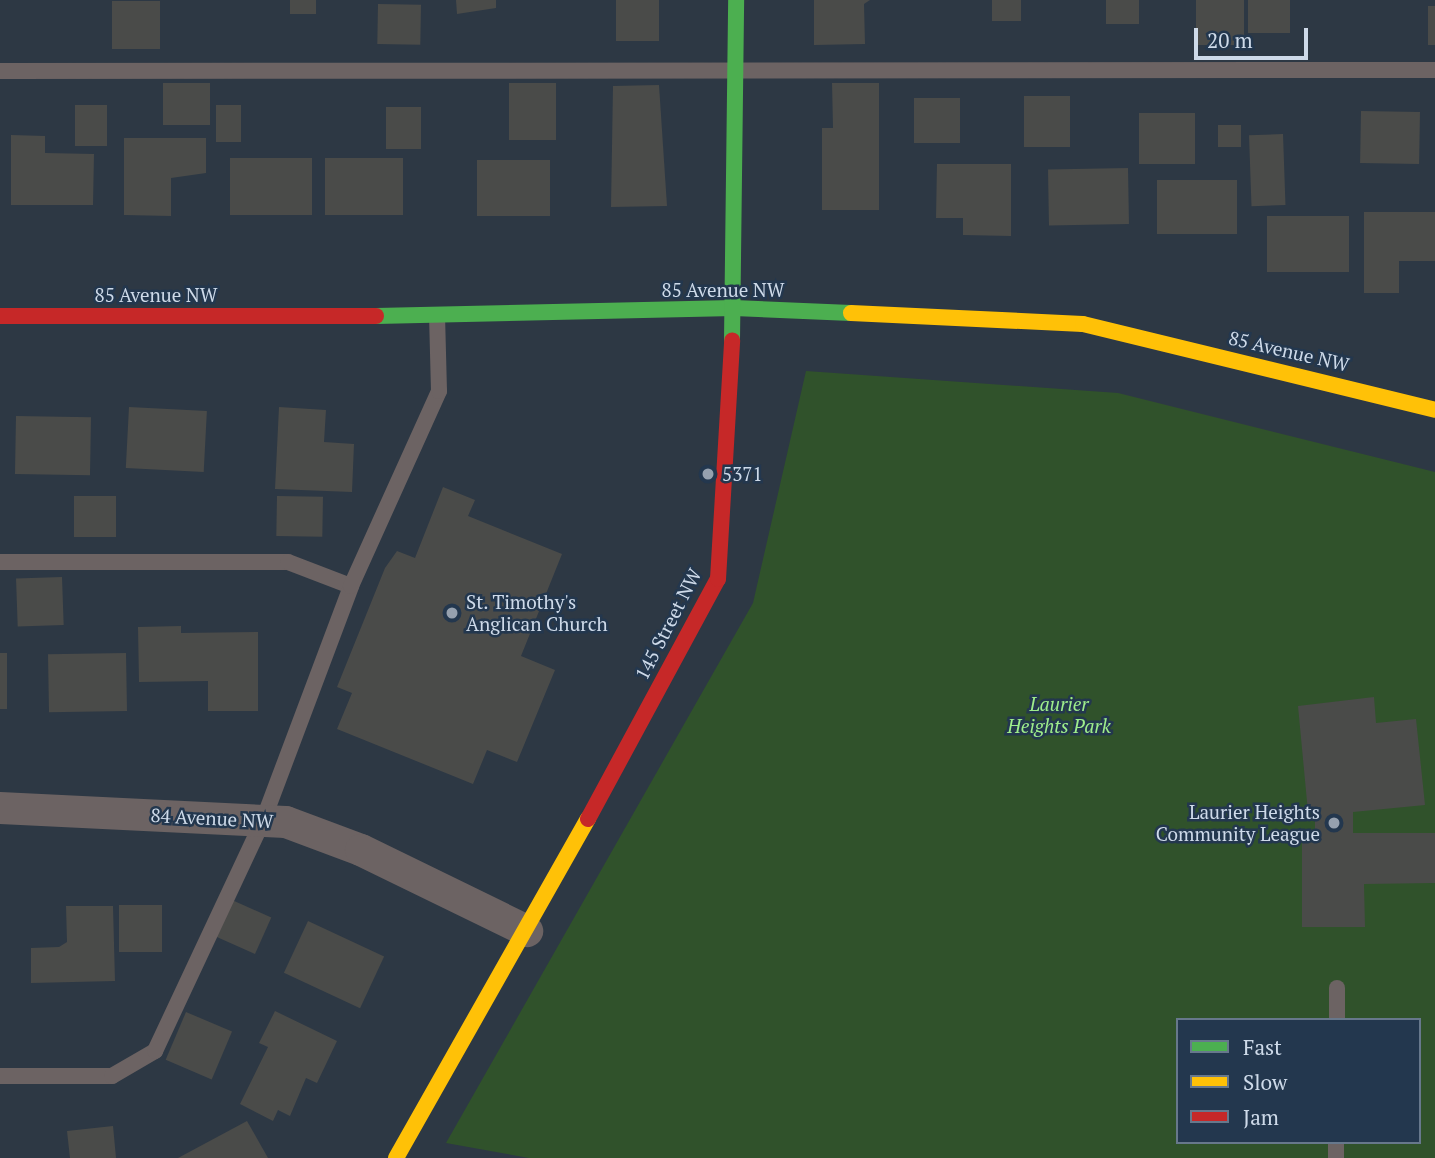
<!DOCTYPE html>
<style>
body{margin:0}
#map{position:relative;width:1435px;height:1158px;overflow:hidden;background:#2d3844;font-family:"PT Serif",serif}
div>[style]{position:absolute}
.green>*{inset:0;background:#30522b}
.building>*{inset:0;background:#4a4b49;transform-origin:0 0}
.lane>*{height:16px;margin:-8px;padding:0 8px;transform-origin:8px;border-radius:8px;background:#6c6363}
.street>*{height:32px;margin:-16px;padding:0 16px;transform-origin:16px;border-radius:16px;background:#6c6363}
.fast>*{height:16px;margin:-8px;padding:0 8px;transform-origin:8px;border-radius:8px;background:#4caf50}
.slow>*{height:16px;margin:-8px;padding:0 8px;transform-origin:8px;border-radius:8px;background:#ffc107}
.jam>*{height:16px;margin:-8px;padding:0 8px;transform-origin:8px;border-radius:8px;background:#c62828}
.dots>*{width:19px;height:19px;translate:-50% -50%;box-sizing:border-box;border:4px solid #23374e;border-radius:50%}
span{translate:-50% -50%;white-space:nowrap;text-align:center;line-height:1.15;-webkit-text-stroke:5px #23374e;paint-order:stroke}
.street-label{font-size:19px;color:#cedae9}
.poi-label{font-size:19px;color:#cedae9}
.left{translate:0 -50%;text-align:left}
.right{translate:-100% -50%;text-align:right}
.park-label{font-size:19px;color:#9eed8b;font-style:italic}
.legend{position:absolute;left:1176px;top:1018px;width:245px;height:126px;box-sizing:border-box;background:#23374e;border:2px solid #67788c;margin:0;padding:9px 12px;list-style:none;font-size:21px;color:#cedae9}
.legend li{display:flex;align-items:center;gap:14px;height:35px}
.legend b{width:35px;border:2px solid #67788c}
.scale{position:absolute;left:1194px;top:28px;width:114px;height:32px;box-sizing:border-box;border:4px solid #cedae9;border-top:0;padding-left:9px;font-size:21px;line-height:24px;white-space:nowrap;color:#cedae9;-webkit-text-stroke:5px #23374e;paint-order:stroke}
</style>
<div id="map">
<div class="green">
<div style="clip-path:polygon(evenodd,806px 371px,1118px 393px,1435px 472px,1435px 1158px,529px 1158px,446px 1143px,753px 603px,806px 371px,1178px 1020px,1419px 1020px,1419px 1142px,1178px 1142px,1178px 1020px)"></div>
</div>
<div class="building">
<div style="left:290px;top:0;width:26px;height:14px"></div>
<div style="clip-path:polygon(456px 0,496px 0,496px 8px,457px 14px)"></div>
<div style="left:616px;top:0;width:43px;height:41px"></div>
<div style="clip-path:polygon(814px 0,870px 0,864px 4px,865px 44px,814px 45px)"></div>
<div style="left:992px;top:0;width:29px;height:21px"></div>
<div style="left:1106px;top:0;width:33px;height:24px"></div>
<div style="left:1196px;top:0;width:48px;height:45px"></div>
<div style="left:1248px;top:0;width:42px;height:33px"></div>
<div style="left:112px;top:1px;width:48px;height:48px"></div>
<div style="left:378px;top:4px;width:43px;height:40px;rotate:1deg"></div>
<div style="left:1428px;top:6px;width:7px;height:39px"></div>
<div style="left:163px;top:83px;width:47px;height:42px"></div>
<div style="left:509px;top:83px;width:47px;height:57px"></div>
<div style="clip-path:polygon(832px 83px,879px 83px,879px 210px,822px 210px,822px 128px,833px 128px)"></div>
<div style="clip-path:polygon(659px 85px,667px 206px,611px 207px,613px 86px)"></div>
<div style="left:1070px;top:96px;width:51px;height:46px;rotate:90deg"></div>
<div style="left:914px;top:98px;width:46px;height:45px"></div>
<div style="left:75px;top:105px;width:32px;height:41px"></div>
<div style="left:216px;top:105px;width:25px;height:37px"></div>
<div style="left:386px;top:107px;width:35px;height:42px"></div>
<div style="left:1361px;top:111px;width:59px;height:52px;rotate:1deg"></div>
<div style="left:1139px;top:113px;width:56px;height:51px"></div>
<div style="left:1218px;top:125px;width:23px;height:22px"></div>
<div style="left:1283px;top:134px;width:71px;height:34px;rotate:88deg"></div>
<div style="clip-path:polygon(11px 135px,45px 136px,45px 153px,94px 154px,93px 205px,11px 205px)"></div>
<div style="clip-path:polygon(124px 138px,206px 138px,206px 173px,171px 178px,171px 216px,124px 215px)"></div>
<div style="left:230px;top:158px;width:82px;height:57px"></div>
<div style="left:325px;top:158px;width:78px;height:57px"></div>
<div style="left:477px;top:160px;width:73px;height:56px"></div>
<div style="clip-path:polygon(937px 164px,1011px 164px,1011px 236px,963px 235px,963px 218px,936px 218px)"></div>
<div style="left:1128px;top:168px;width:56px;height:80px;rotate:89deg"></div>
<div style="left:1157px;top:180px;width:80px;height:54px"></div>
<div style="clip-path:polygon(1364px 212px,1435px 212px,1435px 261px,1399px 261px,1399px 293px,1364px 293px)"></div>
<div style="left:1267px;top:216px;width:82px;height:56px"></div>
<div style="left:129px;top:407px;width:78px;height:61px;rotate:3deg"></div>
<div style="clip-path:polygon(279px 407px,326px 410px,324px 442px,354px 444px,352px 492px,275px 489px)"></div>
<div style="left:16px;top:416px;width:75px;height:58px;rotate:1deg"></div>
<div style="clip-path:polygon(443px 487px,475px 500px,468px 516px,562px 554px,521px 656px,555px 670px,517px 762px,487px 750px,473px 784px,337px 729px,352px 693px,337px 687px,385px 568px,397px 551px,415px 558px)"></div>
<div style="left:74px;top:496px;width:42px;height:41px"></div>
<div style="left:277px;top:496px;width:46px;height:40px;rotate:1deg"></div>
<div style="left:62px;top:577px;width:48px;height:46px;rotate:88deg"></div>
<div style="clip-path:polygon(181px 626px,181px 633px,258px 632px,258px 711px,208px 711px,208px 681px,139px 682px,138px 627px)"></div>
<div style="left:0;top:653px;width:7px;height:56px"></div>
<div style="left:126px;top:653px;width:58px;height:78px;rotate:89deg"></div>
<div style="clip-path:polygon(1374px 697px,1376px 723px,1416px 719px,1425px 805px,1353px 812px,1353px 833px,1435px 833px,1435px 883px,1364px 884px,1365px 927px,1302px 927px,1302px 834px,1315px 834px,1315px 812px,1308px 812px,1298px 706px)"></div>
<div style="left:232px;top:900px;width:43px;height:40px;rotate:24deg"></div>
<div style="left:119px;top:905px;width:43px;height:47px"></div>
<div style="clip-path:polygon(66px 906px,113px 906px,115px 981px,31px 983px,31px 948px,59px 947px,67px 942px)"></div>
<div style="left:308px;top:921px;width:84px;height:57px;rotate:25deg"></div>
<div style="clip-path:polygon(275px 1011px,337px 1041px,317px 1083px,306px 1078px,290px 1116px,278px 1110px,273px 1121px,240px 1104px,268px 1047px,259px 1043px)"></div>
<div style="left:186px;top:1012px;width:50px;height:52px;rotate:23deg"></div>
<div style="clip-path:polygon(247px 1121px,268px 1158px,178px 1158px)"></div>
<div style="clip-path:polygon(113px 1126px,116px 1158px,70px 1158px,67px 1131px)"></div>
</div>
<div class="lane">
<div style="left:0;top:71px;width:1435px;rotate:-0.04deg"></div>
<div style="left:0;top:562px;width:288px"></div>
<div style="left:288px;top:562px;width:67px;rotate:20.9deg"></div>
<div style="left:1337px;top:1020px;width:32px;rotate:-90deg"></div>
<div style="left:0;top:1076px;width:112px"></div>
<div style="left:112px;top:1076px;width:50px;rotate:-30.2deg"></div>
<div style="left:155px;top:1051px;width:257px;rotate:-64.9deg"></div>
<div style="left:264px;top:818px;width:248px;rotate:-69.4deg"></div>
<div style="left:351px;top:586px;width:214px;rotate:-65.7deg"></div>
<div style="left:439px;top:391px;width:75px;rotate:-91.5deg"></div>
<div style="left:1336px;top:1158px;width:16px;rotate:-90deg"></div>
</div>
<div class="street">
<div style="left:0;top:808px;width:286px;rotate:2.8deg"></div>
<div style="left:286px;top:822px;width:80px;rotate:20.5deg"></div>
<div style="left:361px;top:850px;width:185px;rotate:26deg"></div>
</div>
<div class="fast">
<div style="left:376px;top:316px;width:358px;rotate:-1.3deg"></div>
<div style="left:734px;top:308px;width:117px;rotate:2.4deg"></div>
<div style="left:732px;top:340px;width:340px;rotate:-89.3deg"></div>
</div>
<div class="slow">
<div style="left:851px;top:313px;width:232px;rotate:2.7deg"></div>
<div style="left:1083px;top:324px;width:362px;rotate:13.7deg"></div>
<div style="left:396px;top:1158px;width:390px;rotate:-60.5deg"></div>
</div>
<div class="jam">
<div style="left:0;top:316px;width:376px"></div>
<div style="left:588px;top:819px;width:273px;rotate:-61.6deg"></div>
<div style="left:718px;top:579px;width:239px;rotate:-86.6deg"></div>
</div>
<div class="dots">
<div style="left:708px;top:474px;background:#96a1af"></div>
<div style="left:452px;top:613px;background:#96a1af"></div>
<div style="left:1334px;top:823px;background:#96a1af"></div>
</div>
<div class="street-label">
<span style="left:723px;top:290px">85 Avenue NW</span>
<span style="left:156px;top:295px">85 Avenue NW</span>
<span style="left:1289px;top:351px;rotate:13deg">85 Avenue NW</span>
<span style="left:668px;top:624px;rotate:-63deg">145 Street NW</span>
<span style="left:212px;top:818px;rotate:3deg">84 Avenue NW</span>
</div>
<div class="poi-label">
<span class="left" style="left:722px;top:474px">5371</span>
<span class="left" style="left:466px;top:613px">St. Timothy's<br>Anglican Church</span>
<span class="right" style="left:1320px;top:823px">Laurier Heights<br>Community League</span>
</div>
<div class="park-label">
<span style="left:1059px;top:715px">Laurier<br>Heights Park</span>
</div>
<ul class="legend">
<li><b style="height:9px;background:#4caf50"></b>Fast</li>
<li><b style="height:9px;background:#ffc107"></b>Slow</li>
<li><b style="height:9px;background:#c62828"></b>Jam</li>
</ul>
<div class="scale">20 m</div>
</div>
